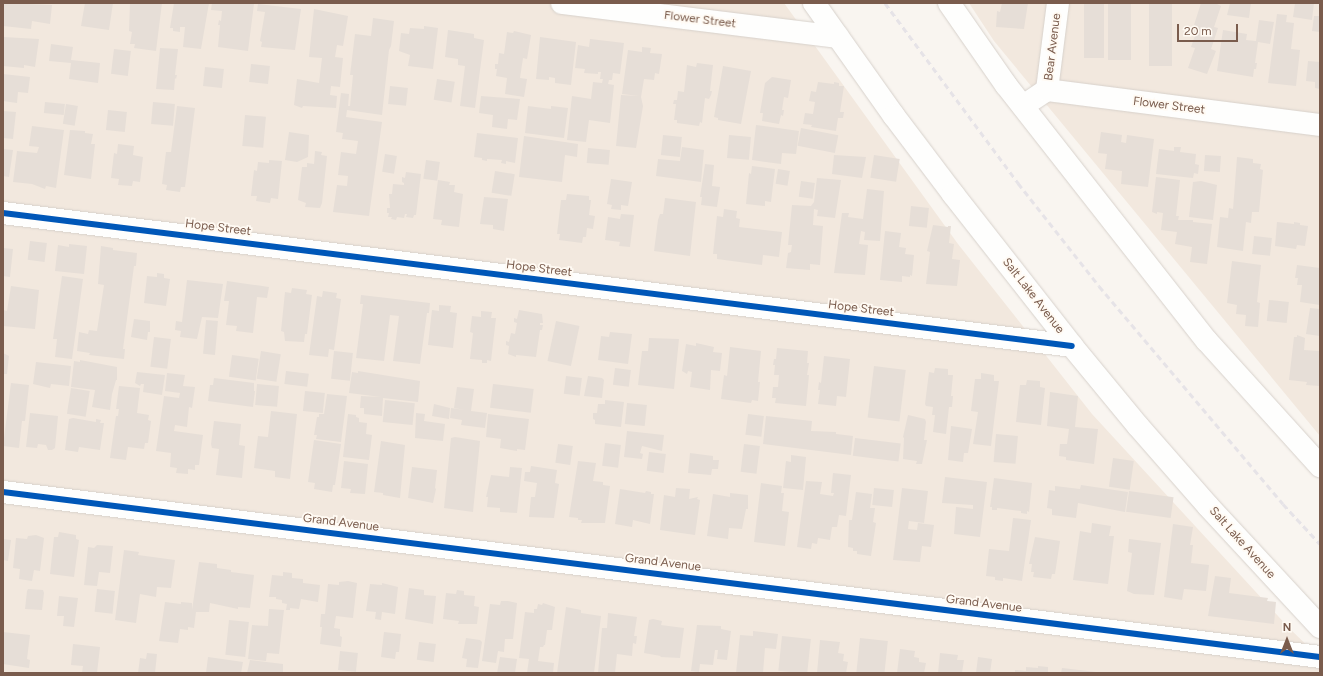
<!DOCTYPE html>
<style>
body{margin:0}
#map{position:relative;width:1323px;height:676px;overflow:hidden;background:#f9f5f0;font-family:Figtree,sans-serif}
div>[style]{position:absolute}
.residential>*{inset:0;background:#f2e8de}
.building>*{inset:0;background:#e6ded7;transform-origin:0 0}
.roads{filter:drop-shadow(0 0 1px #d7d1cb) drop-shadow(0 0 1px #d7d1cb)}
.minor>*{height:22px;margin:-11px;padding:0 11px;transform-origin:11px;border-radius:11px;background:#fefefd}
.tertiary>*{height:22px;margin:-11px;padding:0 11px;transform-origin:11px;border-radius:11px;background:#fefefd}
.rail>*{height:3px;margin-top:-1.5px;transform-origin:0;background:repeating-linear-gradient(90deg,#e6e3e7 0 6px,transparent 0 10px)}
.cycleway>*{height:6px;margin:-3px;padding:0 3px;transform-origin:3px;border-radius:3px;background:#0057b8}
span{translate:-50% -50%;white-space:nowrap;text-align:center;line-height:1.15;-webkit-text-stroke:3.5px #fffaf3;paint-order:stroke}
.street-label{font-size:12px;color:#7a5c4d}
.frame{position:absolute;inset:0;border:4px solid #7a5c4d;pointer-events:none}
.north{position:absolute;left:1267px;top:620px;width:40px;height:40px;-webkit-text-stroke:3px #fffaf3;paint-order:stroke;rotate:0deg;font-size:11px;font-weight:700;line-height:16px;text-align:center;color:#7a5c4d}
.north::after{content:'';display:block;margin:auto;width:14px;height:18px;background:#7a5c4d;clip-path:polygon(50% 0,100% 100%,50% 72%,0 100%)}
.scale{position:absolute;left:1177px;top:24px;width:61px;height:18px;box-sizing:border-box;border:2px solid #7a5c4d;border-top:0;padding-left:5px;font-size:12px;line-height:14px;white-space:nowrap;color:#7a5c4d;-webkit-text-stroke:3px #fffaf3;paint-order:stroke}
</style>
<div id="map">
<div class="residential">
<div style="clip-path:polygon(3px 3px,784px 3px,958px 244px,1092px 414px,1289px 628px,1320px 658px,1320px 673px,3px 673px)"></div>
<div style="clip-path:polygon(969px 3px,1320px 3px,1320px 436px,994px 41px)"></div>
</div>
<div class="building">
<div style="clip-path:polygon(3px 3px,52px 5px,50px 24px,32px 21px,31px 29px,3px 26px)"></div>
<div style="clip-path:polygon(85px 3px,113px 3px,109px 30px,81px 26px)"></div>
<div style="clip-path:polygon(130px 3px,162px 3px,156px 51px,134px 48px,135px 44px,130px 44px,132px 32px,129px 31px)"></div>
<div style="clip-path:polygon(174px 3px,209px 3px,201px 49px,183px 47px,185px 27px,180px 27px,180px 32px,173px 31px,173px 28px,170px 28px)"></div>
<div style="clip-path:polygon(212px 3px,254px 4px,248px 51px,218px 47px,220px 25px,218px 25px,219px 20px,221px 21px,222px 11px,211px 10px)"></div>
<div style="clip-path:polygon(1002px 3px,1028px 3px,1024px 29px,996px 27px,997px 11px,1000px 12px)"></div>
<div style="left:1084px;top:3px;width:20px;height:55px"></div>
<div style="left:1108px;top:3px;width:23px;height:57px"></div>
<div style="left:1149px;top:3px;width:23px;height:63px"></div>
<div style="clip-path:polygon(1201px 3px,1217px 3px,1217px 4px,1221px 6px,1214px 27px,1218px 28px,1211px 49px,1216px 51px,1207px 74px,1188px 68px,1195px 48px,1191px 47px,1198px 27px,1194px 25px)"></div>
<div style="clip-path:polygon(1230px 3px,1251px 3px,1249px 18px,1227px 15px)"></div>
<div style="clip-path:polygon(1295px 3px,1314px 3px,1312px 20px,1293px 17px)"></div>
<div style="clip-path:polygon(258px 4px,301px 9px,295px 50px,261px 47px,262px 42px,260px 41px,265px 12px,257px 11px)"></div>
<div style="clip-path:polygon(314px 9px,348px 16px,343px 46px,337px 45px,335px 57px,343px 58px,340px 87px,331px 86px,330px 95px,337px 96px,336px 108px,303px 106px,302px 108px,294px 105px,297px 79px,319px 83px,322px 58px,309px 57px)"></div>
<div style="clip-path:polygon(1277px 14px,1287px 15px,1286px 22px,1294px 23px,1291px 49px,1300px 50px,1296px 86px,1268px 83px)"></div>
<div style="clip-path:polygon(1314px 16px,1320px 16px,1320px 32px,1312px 31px)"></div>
<div style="clip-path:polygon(373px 18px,394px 21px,391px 46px,389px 50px,382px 115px,347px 110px,346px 117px,382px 122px,369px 216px,333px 212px,337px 185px,347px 186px,348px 176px,338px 175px,341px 152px,356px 154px,358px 141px,342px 139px,343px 133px,336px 132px,341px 93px,349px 94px,348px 106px,350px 106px,353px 75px,350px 75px,355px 34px,371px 36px)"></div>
<div style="clip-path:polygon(1259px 20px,1274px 22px,1270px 44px,1258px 42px,1255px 63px,1257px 63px,1256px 69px,1254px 69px,1253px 77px,1217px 71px,1223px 30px,1247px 34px,1246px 40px,1256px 41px)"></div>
<div style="clip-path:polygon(424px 26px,438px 28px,433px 69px,408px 66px,410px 55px,399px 51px,401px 33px,409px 34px,410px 28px,424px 29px)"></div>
<div style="clip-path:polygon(448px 30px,474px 34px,474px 38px,484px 40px,475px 108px,460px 106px,465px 66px,458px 65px,458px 59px,445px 57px)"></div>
<div style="clip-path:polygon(514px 31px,531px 35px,527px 59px,523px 58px,520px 78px,527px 79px,524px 97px,505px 94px,507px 78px,496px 76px,497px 69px,495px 69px,495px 64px,498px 64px,499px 53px,504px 54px,507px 32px,513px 33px)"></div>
<div style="clip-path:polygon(3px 37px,39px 39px,35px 67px,24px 65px,24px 68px,3px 66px)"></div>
<div style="clip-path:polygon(540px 37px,576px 42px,571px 85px,555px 83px,555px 78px,549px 77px,549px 80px,536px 79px)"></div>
<div style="clip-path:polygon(590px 39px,624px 43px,620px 74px,613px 73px,612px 80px,609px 80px,608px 84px,614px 85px,610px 123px,589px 120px,586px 142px,567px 140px,572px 96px,591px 99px,593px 82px,602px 83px,603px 79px,600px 79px,601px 72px,598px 72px,598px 74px,584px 73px,585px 69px,575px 68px,578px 45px,589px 47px)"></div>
<div style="clip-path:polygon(51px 44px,73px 47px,71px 60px,100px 63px,98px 83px,69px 79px,71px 63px,49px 61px)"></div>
<div style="clip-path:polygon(642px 47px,651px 48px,650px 53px,662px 54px,659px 74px,655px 73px,654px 80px,644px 79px,641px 97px,643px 106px,636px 148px,616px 146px,621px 95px,639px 96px,622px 94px,628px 50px,642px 52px)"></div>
<div style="clip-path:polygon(160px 48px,178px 49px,175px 75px,177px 75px,176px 79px,175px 78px,174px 90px,156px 89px)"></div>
<div style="left:114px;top:49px;width:17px;height:25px;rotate:7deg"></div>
<div style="clip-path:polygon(1308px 61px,1320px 62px,1320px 89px,1315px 88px,1315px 82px,1306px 81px)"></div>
<div style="clip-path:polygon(697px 63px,713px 65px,710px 91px,712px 91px,711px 95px,709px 99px,705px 98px,702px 123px,700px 122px,699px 126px,677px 123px,677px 120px,674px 120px,676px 104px,673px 104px,674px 100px,677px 100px,678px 91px,684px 92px,687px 65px,696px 67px)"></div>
<div style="left:251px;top:64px;width:19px;height:18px;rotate:6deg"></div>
<div style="clip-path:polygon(723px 66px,751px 71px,741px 124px,718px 120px,718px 118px,714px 117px)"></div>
<div style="left:205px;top:67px;width:19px;height:19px;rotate:6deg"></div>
<div style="clip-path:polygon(3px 74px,30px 77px,28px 93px,18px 92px,17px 103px,3px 101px)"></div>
<div style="clip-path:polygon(772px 77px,791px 80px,788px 98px,784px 97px,782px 110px,784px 110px,783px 116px,781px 115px,779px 124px,762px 121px,763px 113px,760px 113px,765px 83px)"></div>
<div style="left:437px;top:79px;width:18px;height:21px;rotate:9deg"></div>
<div style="clip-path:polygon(818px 82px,834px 84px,834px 82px,839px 83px,839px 86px,844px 86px,840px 112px,844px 112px,843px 118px,838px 118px,836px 131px,811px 127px,812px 125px,803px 124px,805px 113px,813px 114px,815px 102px,809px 101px,811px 91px,816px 92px)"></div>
<div style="left:390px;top:86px;width:18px;height:18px;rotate:6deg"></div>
<div style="clip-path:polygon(481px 96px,520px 99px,517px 120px,508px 119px,507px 129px,492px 127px,493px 115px,479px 113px)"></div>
<div style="left:45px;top:102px;width:20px;height:11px;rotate:6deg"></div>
<div style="left:153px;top:102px;width:22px;height:22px;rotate:5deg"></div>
<div style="left:66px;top:104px;width:12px;height:20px;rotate:9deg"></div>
<div style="clip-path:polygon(177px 106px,195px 108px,185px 187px,181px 187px,180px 192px,166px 190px,167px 185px,162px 184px,166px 152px,171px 152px)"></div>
<div style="clip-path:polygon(528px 106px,551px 109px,551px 106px,568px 108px,564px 138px,525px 133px)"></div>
<div style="left:108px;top:110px;width:19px;height:20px;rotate:6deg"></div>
<div style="clip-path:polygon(3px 111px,16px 112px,13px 139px,3px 138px)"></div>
<div style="left:245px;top:115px;width:21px;height:31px;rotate:5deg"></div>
<div style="clip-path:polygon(756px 125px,799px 131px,796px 154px,782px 153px,781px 164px,752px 160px)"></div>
<div style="clip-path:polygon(32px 126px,64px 130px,56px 188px,46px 186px,45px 189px,32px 184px,13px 182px,17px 151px,37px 153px,39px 147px,29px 146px)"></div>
<div style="left:801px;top:128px;width:38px;height:18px;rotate:11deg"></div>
<div style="clip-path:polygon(70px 130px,85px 131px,85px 133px,93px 134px,91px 144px,95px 144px,91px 179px,64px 175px)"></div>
<div style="clip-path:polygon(289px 132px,309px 135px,308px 157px,297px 162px,285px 160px)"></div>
<div style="clip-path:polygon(1101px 132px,1122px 135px,1121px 142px,1126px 143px,1127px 135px,1154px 139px,1148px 187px,1121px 184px,1122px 171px,1105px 169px,1107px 154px,1098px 153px)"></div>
<div style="clip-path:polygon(477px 133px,518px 138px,515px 163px,506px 161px,506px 164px,501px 163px,502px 160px,487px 159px,487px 161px,482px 160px,482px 158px,474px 157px)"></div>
<div style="left:663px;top:135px;width:19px;height:20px;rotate:6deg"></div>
<div style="left:729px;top:135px;width:22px;height:23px;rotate:5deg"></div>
<div style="clip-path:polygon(524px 136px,578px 144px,577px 157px,565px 155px,562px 182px,519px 177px)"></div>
<div style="clip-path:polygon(118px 144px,134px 146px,133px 155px,143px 157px,140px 182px,133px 181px,132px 186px,118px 185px,119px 179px,111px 178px,114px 153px,117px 154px)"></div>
<div style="clip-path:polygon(682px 147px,704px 150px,701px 182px,656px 176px,658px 159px,680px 161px)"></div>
<div style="clip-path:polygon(1174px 147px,1181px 147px,1180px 152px,1196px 154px,1195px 164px,1199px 165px,1198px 174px,1194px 173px,1193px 178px,1156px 174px,1159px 149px,1174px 151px)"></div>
<div style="left:588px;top:148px;width:22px;height:15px;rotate:5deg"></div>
<div style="clip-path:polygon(3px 149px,13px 150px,9px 177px,3px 176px)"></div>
<div style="clip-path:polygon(315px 151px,322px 152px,321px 155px,327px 156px,322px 203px,320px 208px,305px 207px,306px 203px,298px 200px,302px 167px,307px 167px,307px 163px,314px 164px)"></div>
<div style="left:385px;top:154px;width:12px;height:18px;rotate:9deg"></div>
<div style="clip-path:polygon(834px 155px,866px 157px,862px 178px,832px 174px)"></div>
<div style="left:874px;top:155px;width:26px;height:23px;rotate:9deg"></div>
<div style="left:1205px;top:155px;width:16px;height:16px;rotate:4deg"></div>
<div style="clip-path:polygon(1237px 157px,1253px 159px,1253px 163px,1261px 164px,1260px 169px,1263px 170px,1259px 212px,1252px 212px,1251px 223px,1246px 222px,1243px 251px,1217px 247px,1220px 217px,1228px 218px,1229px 208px,1233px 209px)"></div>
<div style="clip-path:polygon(269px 160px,282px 161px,278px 199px,271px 198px,270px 203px,256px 201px,257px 196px,251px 196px,254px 170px,257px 171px,258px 162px,269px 163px)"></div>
<div style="left:426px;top:160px;width:14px;height:19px;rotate:8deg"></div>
<div style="clip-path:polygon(705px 164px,714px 165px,712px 186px,720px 187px,717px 207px,701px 205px,702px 197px,700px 197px)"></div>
<div style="clip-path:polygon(752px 166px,775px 169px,771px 202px,765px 201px,765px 206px,746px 204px,749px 173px,751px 174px)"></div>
<div style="left:778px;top:169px;width:12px;height:15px;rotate:9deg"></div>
<div style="left:495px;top:171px;width:20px;height:22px;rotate:9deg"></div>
<div style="clip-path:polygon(406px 172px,421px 174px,416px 215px,414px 215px,413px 218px,406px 217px,407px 214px,405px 214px,404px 218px,397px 217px,396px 220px,391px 219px,392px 217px,388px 217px,389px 213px,387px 213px,387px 208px,390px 208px,389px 194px,392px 194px,393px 184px,404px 185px,404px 183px,402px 182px,402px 177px,405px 178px)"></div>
<div style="clip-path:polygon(1156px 177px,1180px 180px,1176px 216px,1179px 216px,1178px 220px,1193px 220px,1193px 222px,1212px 224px,1207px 264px,1190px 262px,1192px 247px,1175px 244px,1177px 232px,1161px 230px,1163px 213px,1157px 212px,1157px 214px,1152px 212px)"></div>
<div style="clip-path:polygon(817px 178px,841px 180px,835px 218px,817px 216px,818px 210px,814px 209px,813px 225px,823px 226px,820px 265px,810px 264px,810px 270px,786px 268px,788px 253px,791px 252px,792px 245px,788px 245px,792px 205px,811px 206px,814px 202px)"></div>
<div style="clip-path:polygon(611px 179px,632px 182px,628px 206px,621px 205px,621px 210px,611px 209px,612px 205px,607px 204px)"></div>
<div style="clip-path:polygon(438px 180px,450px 182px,449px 185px,455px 185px,454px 192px,463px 194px,459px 227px,441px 225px,442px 220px,433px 219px)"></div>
<div style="left:801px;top:181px;width:14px;height:16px;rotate:8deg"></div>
<div style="clip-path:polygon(1201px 181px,1217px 185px,1213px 220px,1189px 217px,1193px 182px)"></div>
<div style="clip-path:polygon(867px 189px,884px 191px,880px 241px,864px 240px,865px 232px,861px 231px,859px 244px,868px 245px,865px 275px,834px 273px,842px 213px,849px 213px,848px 217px,863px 219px)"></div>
<div style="clip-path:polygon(567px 194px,589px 196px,589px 200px,591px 200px,589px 215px,595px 216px,593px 229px,587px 228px,586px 237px,583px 237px,582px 243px,559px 240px,560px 234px,557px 234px,561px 200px,566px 200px)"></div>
<div style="clip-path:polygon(484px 197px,508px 199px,504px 231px,493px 229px,493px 225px,480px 224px)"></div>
<div style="clip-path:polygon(665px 198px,696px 202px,690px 256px,654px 251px,658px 220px,660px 214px,663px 214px)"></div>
<div style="left:911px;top:206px;width:18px;height:20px;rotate:6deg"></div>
<div style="clip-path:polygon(724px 209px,737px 211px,736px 218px,740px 219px,739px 227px,782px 232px,779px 257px,763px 255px,762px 265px,717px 259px,717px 254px,713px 254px,717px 216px,723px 217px)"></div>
<div style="clip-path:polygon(621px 214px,634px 215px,630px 247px,619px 246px,620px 242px,605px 240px,608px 217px,620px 219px)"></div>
<div style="clip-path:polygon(1277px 222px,1294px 224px,1294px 222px,1300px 223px,1300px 225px,1308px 226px,1305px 246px,1297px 245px,1296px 249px,1275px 246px)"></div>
<div style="clip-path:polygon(933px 225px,948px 227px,948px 226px,951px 226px,949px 243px,954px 244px,952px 259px,960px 260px,957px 286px,926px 284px,930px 252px,927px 251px)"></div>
<div style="clip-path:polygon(885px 231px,901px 233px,899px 247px,906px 248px,905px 254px,914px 255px,912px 276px,910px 275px,910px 277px,902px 276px,902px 282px,880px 280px)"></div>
<div style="left:1254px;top:236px;width:18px;height:18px;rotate:6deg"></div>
<div style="left:30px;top:241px;width:17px;height:19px;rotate:7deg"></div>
<div style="clip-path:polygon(69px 244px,87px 246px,84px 274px,55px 271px,58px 245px,69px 247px)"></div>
<div style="clip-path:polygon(101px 246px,113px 248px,113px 250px,137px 253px,136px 266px,134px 266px,123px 349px,125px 349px,124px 359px,89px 355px,90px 353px,77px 351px,79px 332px,88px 334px,89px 330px,97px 331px,104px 285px,98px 284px)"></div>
<div style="clip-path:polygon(3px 248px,13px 249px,10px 277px,3px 276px)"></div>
<div style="clip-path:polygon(1232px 261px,1261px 265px,1257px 302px,1260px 303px,1258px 327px,1245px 326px,1246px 315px,1236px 314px,1237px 305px,1227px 303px)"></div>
<div style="clip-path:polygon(1297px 265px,1320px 268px,1320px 305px,1300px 302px,1302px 285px,1297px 285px,1298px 278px,1295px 278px)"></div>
<div style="clip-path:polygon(157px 273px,164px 274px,164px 278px,170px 279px,166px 306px,144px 303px,147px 276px,157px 277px)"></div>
<div style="clip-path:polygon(62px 276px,83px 279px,72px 359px,55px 357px,57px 339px,53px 339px)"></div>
<div style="clip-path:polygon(187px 280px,223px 284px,218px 318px,202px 317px,197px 339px,180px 337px,181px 331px,175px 330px,176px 321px,182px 322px)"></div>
<div style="clip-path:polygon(227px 281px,269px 287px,267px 298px,257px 297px,253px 333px,236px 331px,237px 326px,226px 325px,229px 301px,224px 301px)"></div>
<div style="clip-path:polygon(11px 286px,39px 290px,35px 329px,3px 326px,3px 310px,7px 311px)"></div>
<div style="clip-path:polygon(292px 288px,307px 290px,306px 294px,312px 295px,307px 334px,305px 334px,304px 342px,285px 341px,284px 332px,281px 331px,285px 292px,291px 293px)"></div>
<div style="clip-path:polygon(323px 291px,337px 293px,336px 298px,341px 299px,334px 350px,329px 349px,328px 357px,309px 355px,317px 296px,322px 297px)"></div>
<div style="clip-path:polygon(361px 295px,430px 303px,429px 313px,427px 313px,420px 364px,393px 361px,399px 316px,390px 315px,384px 361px,356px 358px,363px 304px,360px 304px)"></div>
<div style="left:1269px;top:300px;width:20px;height:21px;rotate:6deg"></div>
<div style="clip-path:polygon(439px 305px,451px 306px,450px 312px,457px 313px,453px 348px,428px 345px,432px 310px,439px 311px)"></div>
<div style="clip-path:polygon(1310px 308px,1320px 309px,1320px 336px,1306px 334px)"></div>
<div style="clip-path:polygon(519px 310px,542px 314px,543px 323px,540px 323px,540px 325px,543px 325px,542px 330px,540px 330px,536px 357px,516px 355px,516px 357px,508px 354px,509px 346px,506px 345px,506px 341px,509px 342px,511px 333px,515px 334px,517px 323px,514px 322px,514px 318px,517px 319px)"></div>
<div style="clip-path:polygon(481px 311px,492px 312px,491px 318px,496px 318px,491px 361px,487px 360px,487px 363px,482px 363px,482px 360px,470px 359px,473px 333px,470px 332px,472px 316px,481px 317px)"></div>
<div style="clip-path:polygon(134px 319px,150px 321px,150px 332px,148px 332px,147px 340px,131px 337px)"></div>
<div style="left:206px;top:320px;width:12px;height:34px;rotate:5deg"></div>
<div style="left:556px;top:321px;width:24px;height:41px;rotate:12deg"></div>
<div style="clip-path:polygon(610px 332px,632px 334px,628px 364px,598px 360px,601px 336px,609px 337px)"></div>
<div style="clip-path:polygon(1297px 335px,1305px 338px,1304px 350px,1320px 351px,1320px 386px,1306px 385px,1307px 382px,1289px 380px,1294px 337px,1297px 337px)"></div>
<div style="left:154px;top:337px;width:17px;height:30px;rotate:7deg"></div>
<div style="clip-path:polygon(649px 338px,679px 339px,674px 389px,638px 385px,642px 351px,648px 351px)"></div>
<div style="clip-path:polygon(696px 343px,714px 347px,713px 352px,722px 353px,720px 371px,711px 370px,710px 390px,690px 387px,692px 372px,688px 371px,687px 374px,682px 371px,686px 344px,696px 346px)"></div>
<div style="clip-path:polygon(730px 347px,761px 351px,758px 382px,760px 382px,758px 401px,752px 400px,751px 403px,721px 399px,724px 375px,727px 376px)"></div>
<div style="clip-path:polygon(777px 348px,808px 351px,807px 363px,809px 363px,807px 375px,809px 375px,806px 406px,775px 403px,776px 398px,772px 398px,773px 387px,778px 387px,779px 375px,774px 375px,775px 365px,773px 365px,774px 359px,776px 359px)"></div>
<div style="left:261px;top:351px;width:20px;height:28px;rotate:9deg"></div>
<div style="left:334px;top:351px;width:19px;height:28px;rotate:6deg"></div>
<div style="clip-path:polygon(3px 353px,9px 356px,7px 374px,3px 374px)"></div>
<div style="left:232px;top:355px;width:27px;height:22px;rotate:8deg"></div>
<div style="clip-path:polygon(824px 356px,850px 359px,846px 397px,837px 396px,836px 406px,818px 404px,820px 390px,818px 390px,819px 382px,821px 383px)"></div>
<div style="clip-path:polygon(80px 360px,117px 367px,117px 380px,116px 380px,112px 394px,110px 410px,92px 407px,95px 390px,71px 387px,74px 361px,80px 362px)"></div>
<div style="clip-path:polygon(36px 362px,71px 366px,69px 386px,51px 384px,50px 388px,33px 384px)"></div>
<div style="left:874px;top:366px;width:32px;height:52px;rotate:7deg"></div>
<div style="left:615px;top:368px;width:16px;height:17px;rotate:7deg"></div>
<div style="clip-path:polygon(935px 368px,948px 369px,948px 375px,953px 375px,951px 396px,953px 396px,952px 407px,949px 407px,946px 434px,933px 432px,935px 415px,932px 415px,933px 407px,926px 406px,925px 404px,929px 372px,934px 373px)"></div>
<div style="left:286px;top:371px;width:23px;height:13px;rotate:7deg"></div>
<div style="clip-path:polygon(358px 371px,420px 381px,418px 402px,383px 398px,382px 416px,364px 414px,364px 408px,360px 408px,361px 396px,381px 397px,349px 393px,352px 372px,358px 373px)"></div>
<div style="clip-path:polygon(137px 372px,165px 375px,162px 395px,143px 392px,144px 384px,141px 384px,140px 386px,135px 383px)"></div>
<div style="clip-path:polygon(167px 373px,185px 375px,183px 386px,195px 387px,192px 408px,189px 407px,187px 427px,175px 425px,174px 431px,203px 435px,199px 465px,195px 465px,195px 470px,188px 469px,188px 474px,176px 473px,177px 468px,170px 467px,171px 453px,156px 451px,164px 396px,179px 398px,180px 393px,165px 391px)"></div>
<div style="clip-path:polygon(981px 373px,994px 375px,994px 381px,999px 381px,991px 446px,973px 444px,978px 412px,971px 411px,975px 379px,981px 379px)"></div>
<div style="left:566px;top:376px;width:16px;height:18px;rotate:7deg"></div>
<div style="clip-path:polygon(588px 376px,602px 378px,604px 380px,602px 398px,584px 396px)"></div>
<div style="clip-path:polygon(214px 378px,254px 383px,254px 391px,255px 391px,253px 407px,208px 401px,210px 385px,213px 385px)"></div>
<div style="clip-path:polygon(1027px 380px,1040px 381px,1040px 387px,1045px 388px,1041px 425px,1016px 422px,1020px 385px,1026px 385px)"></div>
<div style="clip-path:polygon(11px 383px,29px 385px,25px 421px,22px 421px,19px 448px,3px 446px)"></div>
<div style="left:257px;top:384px;width:22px;height:21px;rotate:5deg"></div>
<div style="left:493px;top:384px;width:41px;height:24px;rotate:7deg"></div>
<div style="clip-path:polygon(119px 386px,140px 388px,137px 413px,149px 415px,148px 420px,151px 421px,148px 443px,145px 443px,144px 449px,128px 447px,126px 460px,110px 458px,116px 416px,118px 416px,119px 409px,116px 409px)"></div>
<div style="clip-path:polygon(457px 387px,474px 389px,471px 411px,487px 413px,485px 428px,461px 425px,462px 420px,450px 418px,451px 408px,465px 410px,454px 408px)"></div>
<div style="left:71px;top:388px;width:19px;height:26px;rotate:9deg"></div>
<div style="left:305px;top:391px;width:20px;height:20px;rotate:6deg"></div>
<div style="clip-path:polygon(1050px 392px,1078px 396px,1075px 427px,1098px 429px,1094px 464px,1066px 460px,1066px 457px,1059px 456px,1060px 444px,1067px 444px,1069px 429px,1047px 426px)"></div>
<div style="clip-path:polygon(327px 394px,347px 396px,341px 442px,316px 439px,317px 435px,314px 435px,317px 417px,319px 417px,319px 414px,324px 414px)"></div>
<div style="left:385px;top:400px;width:30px;height:22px;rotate:6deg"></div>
<div style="clip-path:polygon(605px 400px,624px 402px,621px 427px,595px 424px,595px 420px,593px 419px,593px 413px,597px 413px,598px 404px,605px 404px)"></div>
<div style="left:627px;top:403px;width:20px;height:21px;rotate:6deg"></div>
<div style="clip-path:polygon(434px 404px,450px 408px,449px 419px,432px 416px)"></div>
<div style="clip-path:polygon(271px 411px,297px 414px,290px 479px,275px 477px,275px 471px,254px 468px,258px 436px,268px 437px)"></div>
<div style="clip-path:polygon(30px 413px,58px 416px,55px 448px,52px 450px,48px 450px,46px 445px,38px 444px,37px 448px,26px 447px)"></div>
<div style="clip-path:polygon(416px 413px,425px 414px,424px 421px,445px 424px,443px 441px,415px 438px)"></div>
<div style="clip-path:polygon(348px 414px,356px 415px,356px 417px,359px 418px,359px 422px,367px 423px,366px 434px,372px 435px,369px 460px,343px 457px)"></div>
<div style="clip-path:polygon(488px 414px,529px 419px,525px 450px,517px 449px,517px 451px,500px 448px,501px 439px,486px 437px)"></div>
<div style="left:748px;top:414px;width:16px;height:21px;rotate:7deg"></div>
<div style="clip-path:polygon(908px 415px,925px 419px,926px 422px,924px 440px,927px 440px,922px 464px,916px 464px,917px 461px,903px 459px,904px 438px,903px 437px)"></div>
<div style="clip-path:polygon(766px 416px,812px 421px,811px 431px,836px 432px,836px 434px,853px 436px,851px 455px,763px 444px)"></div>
<div style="clip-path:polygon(73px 418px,96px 422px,96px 419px,101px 420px,100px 423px,104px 423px,100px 450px,79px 447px,78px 452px,65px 450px,69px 419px)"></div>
<div style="clip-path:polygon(214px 421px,241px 424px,239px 445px,245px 446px,242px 478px,216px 475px,219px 449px,212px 448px,211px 444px)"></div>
<div style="clip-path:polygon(951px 426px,972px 429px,968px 453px,964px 453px,963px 462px,948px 460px)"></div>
<div style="clip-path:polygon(627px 431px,664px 435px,662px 451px,642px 446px,640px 453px,643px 454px,642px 459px,624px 457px)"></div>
<div style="left:996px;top:434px;width:22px;height:28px;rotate:5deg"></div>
<div style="clip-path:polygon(455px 437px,480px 441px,473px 512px,444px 508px,451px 438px)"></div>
<div style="left:855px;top:438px;width:46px;height:18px;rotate:7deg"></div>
<div style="clip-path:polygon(314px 440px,341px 444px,335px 485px,333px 485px,332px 492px,314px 489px,315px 483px,308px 482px)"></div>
<div style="clip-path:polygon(381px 441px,405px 445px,400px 498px,383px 495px,383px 493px,374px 492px)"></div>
<div style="left:605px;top:443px;width:16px;height:23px;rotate:7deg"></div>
<div style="left:558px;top:444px;width:15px;height:19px;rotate:8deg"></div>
<div style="left:744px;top:444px;width:16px;height:28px;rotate:7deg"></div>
<div style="left:649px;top:452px;width:17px;height:19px;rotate:7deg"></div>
<div style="clip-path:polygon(690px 453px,713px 456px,713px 460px,719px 460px,718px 469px,712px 469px,711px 475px,688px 473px)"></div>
<div style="clip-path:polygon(791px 455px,806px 457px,803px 490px,783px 488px,786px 461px,791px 462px)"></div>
<div style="left:1113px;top:458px;width:21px;height:29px;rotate:8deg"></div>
<div style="clip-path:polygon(344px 461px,368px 464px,365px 494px,350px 493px,351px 489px,341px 488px)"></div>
<div style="clip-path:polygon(578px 461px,596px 463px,593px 481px,603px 482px,603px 485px,610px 486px,605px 523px,581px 523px,582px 520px,578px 520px,578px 518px,569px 517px)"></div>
<div style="clip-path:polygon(531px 466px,557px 470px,555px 483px,559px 484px,554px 518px,529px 517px,531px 497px,535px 497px,537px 483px,524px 481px,525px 472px,530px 472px)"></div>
<div style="clip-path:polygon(412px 467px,437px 470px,435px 488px,436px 489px,433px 503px,408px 498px)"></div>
<div style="clip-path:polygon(510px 467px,522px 468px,517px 513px,500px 512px,500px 508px,487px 507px,488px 497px,486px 497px,491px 475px,509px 477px)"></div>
<div style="clip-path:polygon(833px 473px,851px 475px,846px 516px,839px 515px,837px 527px,832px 527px,830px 540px,818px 538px,817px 544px,812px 543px,811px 549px,797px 547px,806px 481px,822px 482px,820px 494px,833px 496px,834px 493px,831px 493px)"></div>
<div style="clip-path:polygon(945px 477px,987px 482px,980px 537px,954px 534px,956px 507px,973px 509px,973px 505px,942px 503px)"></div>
<div style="clip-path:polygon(994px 478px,1032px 483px,1029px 512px,1027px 511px,1027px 514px,1021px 513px,1021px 511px,997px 508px,997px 510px,992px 510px,992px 507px,990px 507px)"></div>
<div style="clip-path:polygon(761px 483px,782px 486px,781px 493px,784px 493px,782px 511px,789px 512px,785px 546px,754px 542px)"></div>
<div style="clip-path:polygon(1081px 485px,1128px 492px,1125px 512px,1078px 503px,1076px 518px,1052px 515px,1052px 509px,1047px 508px,1049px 490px,1055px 491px,1055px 486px,1080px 489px)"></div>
<div style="clip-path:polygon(676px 488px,690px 489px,689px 499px,698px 497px,697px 499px,700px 500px,695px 535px,660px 530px,664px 495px,675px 497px)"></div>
<div style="left:874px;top:488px;width:20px;height:17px;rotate:6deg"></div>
<div style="clip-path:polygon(902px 488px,928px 491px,924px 523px,909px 521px,908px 529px,917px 530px,918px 523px,934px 525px,931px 547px,922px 546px,920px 562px,893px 560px)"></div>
<div style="clip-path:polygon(620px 489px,645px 493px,646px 491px,651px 492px,651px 494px,654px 494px,650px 524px,633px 520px,632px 527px,615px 524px)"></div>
<div style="left:1129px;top:491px;width:45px;height:21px;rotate:8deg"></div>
<div style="clip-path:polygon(856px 492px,872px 494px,870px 508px,875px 508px,873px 522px,876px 523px,871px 556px,857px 554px,857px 551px,853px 551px,853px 548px,848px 547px,849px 520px,852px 520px)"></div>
<div style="clip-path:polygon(730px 493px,748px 495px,748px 509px,746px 509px,742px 529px,729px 528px,728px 539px,707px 536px,713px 494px,730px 497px)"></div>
<div style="clip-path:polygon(1013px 518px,1031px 520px,1022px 581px,1003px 578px,1003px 581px,995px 580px,995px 577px,986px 576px,989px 549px,1009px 551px)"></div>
<div style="clip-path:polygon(1092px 523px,1111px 526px,1109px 536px,1114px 536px,1108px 584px,1073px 580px,1080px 531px,1091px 533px)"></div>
<div style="clip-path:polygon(1173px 524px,1193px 527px,1190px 545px,1193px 545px,1191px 563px,1209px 565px,1206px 591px,1184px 589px,1182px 600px,1164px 597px)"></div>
<div style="clip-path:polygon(59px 532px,76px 535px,76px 539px,79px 540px,74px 577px,50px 574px,54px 537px,58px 537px)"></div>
<div style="clip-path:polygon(36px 535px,44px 538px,40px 571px,34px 570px,32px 581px,19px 579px,20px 569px,13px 568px,16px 538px,27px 539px,28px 536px)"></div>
<div style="clip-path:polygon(1035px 537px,1060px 541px,1055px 574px,1052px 574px,1051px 579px,1033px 577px,1034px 572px,1031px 572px,1032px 564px,1029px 564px)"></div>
<div style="clip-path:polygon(3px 539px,11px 540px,8px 561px,3px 560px)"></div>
<div style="clip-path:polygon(1129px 539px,1161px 543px,1154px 595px,1134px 594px,1127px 591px,1132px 553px,1128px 552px)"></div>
<div style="clip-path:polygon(97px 545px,113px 546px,110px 573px,99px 572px,97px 586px,84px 585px,88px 547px,94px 548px)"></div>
<div style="clip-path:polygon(124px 550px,139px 552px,138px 555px,175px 560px,171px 588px,157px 587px,156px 597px,140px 594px,136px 623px,115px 620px)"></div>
<div style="clip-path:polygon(199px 562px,217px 564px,217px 568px,231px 570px,231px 572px,254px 575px,250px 608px,238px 607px,238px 609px,210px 603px,209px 612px,196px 612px,194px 628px,188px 627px,188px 630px,180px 629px,178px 643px,159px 641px,165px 602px,181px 604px,181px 602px,192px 603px,192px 610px)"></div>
<div style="clip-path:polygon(283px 572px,292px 573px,292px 578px,303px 579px,303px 583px,320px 585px,318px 602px,301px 599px,299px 609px,290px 608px,290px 610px,286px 610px,287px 604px,282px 603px,282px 600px,276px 599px,276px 597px,269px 597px,272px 575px,283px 576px)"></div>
<div style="clip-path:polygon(1215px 576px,1231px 578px,1229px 593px,1268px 598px,1267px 601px,1276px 602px,1274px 624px,1208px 616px)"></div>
<div style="clip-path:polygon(348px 581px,357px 583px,353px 618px,336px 616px,334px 628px,340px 629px,340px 636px,342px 637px,341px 647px,320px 644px,322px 627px,320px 627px,321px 614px,325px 614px,328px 584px,339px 585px,339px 582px)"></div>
<div style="clip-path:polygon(382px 583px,398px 587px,395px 614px,382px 612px,381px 620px,375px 619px,376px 612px,366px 611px,370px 584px,382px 585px)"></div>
<div style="clip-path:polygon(409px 588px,424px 590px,424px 595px,436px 596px,433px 624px,405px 619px)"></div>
<div style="clip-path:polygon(28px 589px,43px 590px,44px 593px,42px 610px,25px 609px,27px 591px)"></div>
<div style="left:97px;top:589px;width:18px;height:23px;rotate:6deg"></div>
<div style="clip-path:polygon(457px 590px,464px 591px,464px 595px,475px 596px,474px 606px,479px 607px,477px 624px,458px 624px,459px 621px,443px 619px,446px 593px,456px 594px)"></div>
<div style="clip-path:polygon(59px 596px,78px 598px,74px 627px,63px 626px,64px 616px,57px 616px)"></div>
<div style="clip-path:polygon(501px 601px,508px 601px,517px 603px,513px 639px,505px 639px,504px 652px,498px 651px,496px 663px,482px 661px,490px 604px,500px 605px)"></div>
<div style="clip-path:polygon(543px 603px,555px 607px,552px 630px,547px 630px,545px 645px,544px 645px,543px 647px,540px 647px,538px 661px,554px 663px,553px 673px,527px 673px,529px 659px,519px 658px,525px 612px,534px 613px,534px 609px,537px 609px,538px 604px,542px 605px)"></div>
<div style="clip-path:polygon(566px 607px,581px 610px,581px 613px,601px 616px,594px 673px,557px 673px)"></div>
<div style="clip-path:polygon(269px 609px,284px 610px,279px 654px,267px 653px,266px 661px,248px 659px,252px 625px,268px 626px)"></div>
<div style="clip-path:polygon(608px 613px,637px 617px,634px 636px,637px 636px,636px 644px,633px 643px,632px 656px,617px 654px,615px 673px,598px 673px,602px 628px,607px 628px)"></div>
<div style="clip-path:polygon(653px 619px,662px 621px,661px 625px,684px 628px,680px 658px,660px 657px,661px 656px,644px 653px,649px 620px)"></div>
<div style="left:229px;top:620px;width:20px;height:35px;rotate:6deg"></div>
<div style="clip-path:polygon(697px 625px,721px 626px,721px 629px,731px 631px,727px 660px,717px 659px,718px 650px,715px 650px,713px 665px,700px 664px,699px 672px,691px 671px)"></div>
<div style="clip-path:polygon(753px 631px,778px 634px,776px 649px,765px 648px,763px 673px,736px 673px,740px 635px,753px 636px)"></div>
<div style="clip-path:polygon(3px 632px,30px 635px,27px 659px,30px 660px,29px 668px,3px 664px)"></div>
<div style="clip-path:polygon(384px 632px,401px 634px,399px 652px,396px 652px,395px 659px,381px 657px)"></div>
<div style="left:782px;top:636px;width:29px;height:35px;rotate:6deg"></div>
<div style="clip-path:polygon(466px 638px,480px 640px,482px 642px,478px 668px,466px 667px,467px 659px,462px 658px)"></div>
<div style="left:860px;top:638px;width:28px;height:35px;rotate:6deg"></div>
<div style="clip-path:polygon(820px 640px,840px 642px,838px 653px,844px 654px,843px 661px,848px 662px,846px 673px,817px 673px)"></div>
<div style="left:419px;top:642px;width:17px;height:18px;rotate:7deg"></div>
<div style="clip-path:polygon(73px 644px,100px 647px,97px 673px,82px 673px,83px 666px,71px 665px)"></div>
<div style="clip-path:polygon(900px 649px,915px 651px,914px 657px,919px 658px,919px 662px,926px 663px,924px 673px,897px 673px)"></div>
<div style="left:340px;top:651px;width:18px;height:19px;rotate:6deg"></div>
<div style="clip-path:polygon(147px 653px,157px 654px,155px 673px,138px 673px,140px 658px,146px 659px)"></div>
<div style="clip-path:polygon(940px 653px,958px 655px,957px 660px,964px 660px,962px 673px,938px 673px)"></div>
<div style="clip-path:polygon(208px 657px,243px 662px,241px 673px,206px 673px)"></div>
<div style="clip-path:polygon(500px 657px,517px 659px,515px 673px,497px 673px)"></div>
<div style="clip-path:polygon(978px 657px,992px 659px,990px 673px,976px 673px)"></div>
<div style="clip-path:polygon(250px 660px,283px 664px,283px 673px,247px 673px)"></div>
<div style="clip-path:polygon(1038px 666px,1048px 667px,1048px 673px,1015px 673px,1015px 670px,1026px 671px,1026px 667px,1038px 668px)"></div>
<div style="clip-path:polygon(1062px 668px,1096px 672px,1096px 673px,1061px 673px)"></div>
</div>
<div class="roads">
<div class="minor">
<div style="left:562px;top:3px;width:278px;rotate:7deg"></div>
<div style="left:1047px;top:90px;width:88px;rotate:-82.8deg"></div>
<div style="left:1023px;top:106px;width:29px;rotate:-34deg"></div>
<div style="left:1047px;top:90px;width:275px;rotate:7.3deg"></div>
<div style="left:3px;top:213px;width:1077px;rotate:7.09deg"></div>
<div style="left:3px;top:492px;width:1327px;rotate:7.14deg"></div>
</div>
<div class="tertiary">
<div style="left:814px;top:3px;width:138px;rotate:54.7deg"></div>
<div style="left:894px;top:116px;width:98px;rotate:52.9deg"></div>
<div style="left:953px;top:194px;width:193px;rotate:51.9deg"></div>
<div style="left:1072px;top:346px;width:104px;rotate:50.5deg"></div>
<div style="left:1138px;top:426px;width:106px;rotate:48.8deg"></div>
<div style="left:1208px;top:506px;width:165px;rotate:47.2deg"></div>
<div style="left:949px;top:3px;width:100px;rotate:55.2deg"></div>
<div style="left:1006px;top:85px;width:325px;rotate:51.9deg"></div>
<div style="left:1207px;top:341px;width:169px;rotate:47.9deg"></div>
</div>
</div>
<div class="rail">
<div style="left:885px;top:3px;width:224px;rotate:53.5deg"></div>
<div style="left:1018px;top:183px;width:131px;rotate:51.8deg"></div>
<div style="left:1099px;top:286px;width:285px;rotate:49.8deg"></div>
<div style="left:1283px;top:504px;width:54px;rotate:47.2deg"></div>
</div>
<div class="cycleway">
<div style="left:3px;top:213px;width:1077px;rotate:7.09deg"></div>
<div style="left:3px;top:492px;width:1327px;rotate:7.14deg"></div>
</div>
<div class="street-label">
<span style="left:700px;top:20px;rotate:7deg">Flower Street</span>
<span style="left:1053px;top:47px;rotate:-83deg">Bear Avenue</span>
<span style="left:1169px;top:106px;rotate:7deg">Flower Street</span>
<span style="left:218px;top:228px;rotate:7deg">Hope Street</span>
<span style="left:539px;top:269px;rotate:7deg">Hope Street</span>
<span style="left:1033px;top:296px;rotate:52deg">Salt Lake Avenue</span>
<span style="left:861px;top:309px;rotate:7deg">Hope Street</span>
<span style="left:341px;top:523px;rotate:7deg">Grand Avenue</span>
<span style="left:1242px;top:543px;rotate:48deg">Salt Lake Avenue</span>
<span style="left:663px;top:563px;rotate:7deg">Grand Avenue</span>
<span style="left:984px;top:604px;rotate:7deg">Grand Avenue</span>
</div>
<div class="frame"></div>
<div class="north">N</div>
<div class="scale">20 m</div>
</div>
